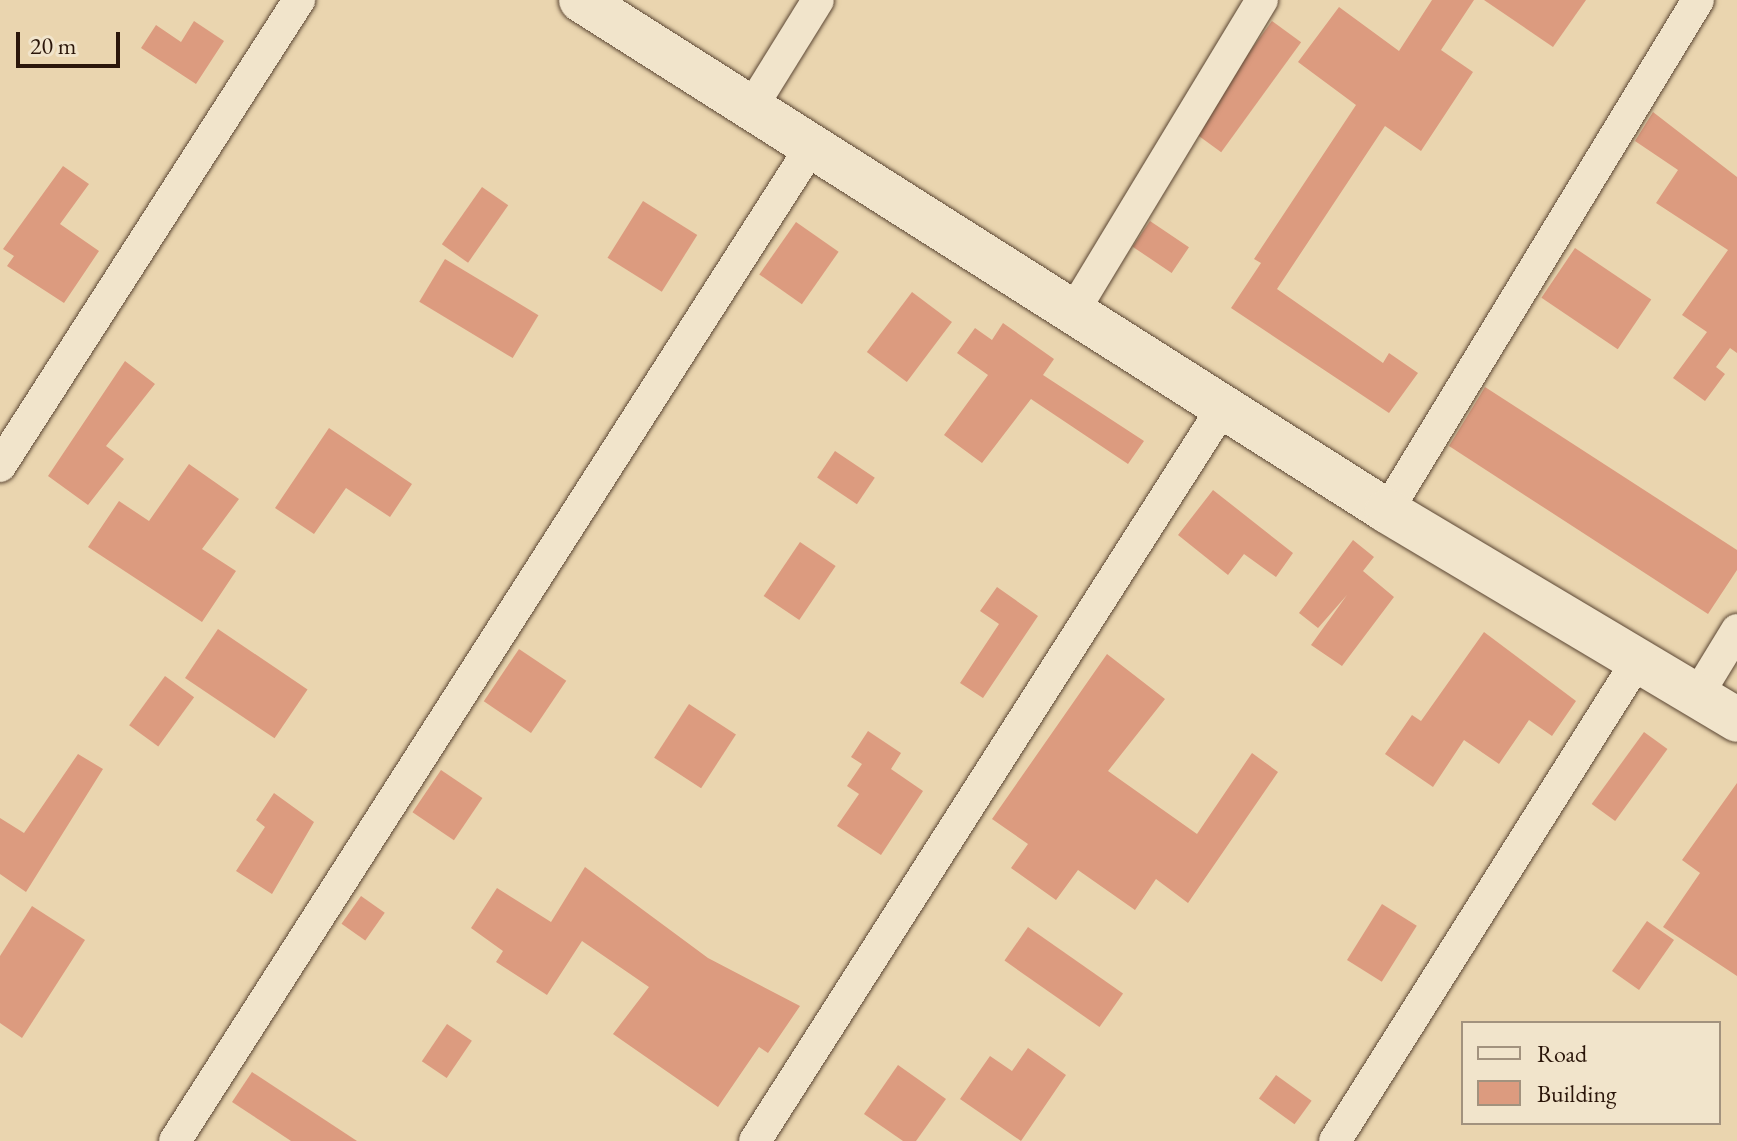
<!DOCTYPE html>
<style>
body{margin:0}
#map{position:relative;width:1737px;height:1141px;overflow:hidden;background:#ead5af;font-family:"EB Garamond",serif}
div>[style]{position:absolute}
.building>*{inset:0;background:#dc9b7f;transform-origin:0 0}
.roads{filter:drop-shadow(0 0 2px #5b4633) drop-shadow(0 0 2px #5b4633)}
.street>*{height:32px;margin:-16px;padding:0 16px;transform-origin:16px;border-radius:16px;background:#f1e4cb}
.secondary>*{height:44px;margin:-22px;padding:0 22px;transform-origin:22px;border-radius:22px;background:#f1e4cb}
span{translate:-50% -50%;white-space:nowrap;text-align:center;line-height:1.15;-webkit-text-stroke:6px #f1e4cb;paint-order:stroke}
.legend{position:absolute;left:1461px;top:1021px;width:260px;height:104px;box-sizing:border-box;background:#f1e4cb;border:2px solid #a2927e;margin:0;padding:10px 14px;list-style:none;font-size:24px;color:#2b160a}
.legend li{display:flex;align-items:center;gap:16px;height:40px}
.legend b{width:40px;border:2px solid #a2927e}
.scale{position:absolute;left:16px;top:32px;width:104px;height:36px;box-sizing:border-box;border:4px solid #2b160a;border-top:0;padding-left:10px;font-size:24px;line-height:28px;white-space:nowrap;color:#2b160a;-webkit-text-stroke:6px #f1e4cb;paint-order:stroke}
</style>
<div id="map">
<div class="building">
<div style="clip-path:polygon(1432px 0,1474px 0,1441px 50px,1473px 72px,1421px 151px,1385px 126px,1277px 289px,1383px 363px,1389px 353px,1418px 373px,1389px 413px,1231px 308px,1261px 263px,1254px 259px,1356px 105px,1298px 62px,1339px 7px,1399px 51px)"></div>
<div style="clip-path:polygon(1484px 0,1586px 0,1553px 47px)"></div>
<div style="clip-path:polygon(194px 21px,224px 41px,196px 84px,141px 48px,156px 25px,181px 42px)"></div>
<div style="left:1272px;top:21px;width:36px;height:136px;rotate:36deg"></div>
<div style="clip-path:polygon(1653px 112px,1737px 177px,1737px 353px,1730px 348px,1716px 367px,1725px 374px,1705px 401px,1673px 378px,1707px 332px,1682px 315px,1728px 250px,1656px 203px,1678px 170px,1635px 141px)"></div>
<div style="clip-path:polygon(63px 166px,89px 184px,60px 224px,99px 251px,64px 303px,7px 266px,14px 256px,3px 249px)"></div>
<div style="left:482px;top:187px;width:32px;height:70px;rotate:35deg"></div>
<div style="left:643px;top:201px;width:64px;height:67px;rotate:32deg"></div>
<div style="left:1150px;top:221px;width:47px;height:31px;rotate:34deg"></div>
<div style="left:796px;top:222px;width:52px;height:64px;rotate:35deg"></div>
<div style="left:1575px;top:248px;width:92px;height:60px;rotate:34deg"></div>
<div style="left:445px;top:259px;width:109px;height:50px;rotate:31deg"></div>
<div style="left:912px;top:292px;width:50px;height:75px;rotate:37deg"></div>
<div style="clip-path:polygon(1003px 323px,1054px 359px,1043px 375px,1144px 441px,1128px 464px,1031px 399px,982px 463px,944px 435px,988px 375px,957px 353px,975px 328px,992px 340px)"></div>
<div style="clip-path:polygon(125px 361px,155px 384px,106px 446px,124px 459px,88px 505px,48px 476px)"></div>
<div style="clip-path:polygon(1485px 387px,1737px 550px,1737px 570px,1708px 614px,1449px 446px)"></div>
<div style="clip-path:polygon(329px 428px,412px 484px,390px 517px,346px 488px,314px 534px,275px 508px)"></div>
<div style="left:835px;top:451px;width:48px;height:32px;rotate:34deg"></div>
<div style="clip-path:polygon(189px 464px,239px 499px,202px 549px,236px 571px,202px 622px,88px 547px,119px 501px,149px 521px)"></div>
<div style="clip-path:polygon(1213px 490px,1293px 553px,1276px 577px,1244px 554px,1228px 575px,1178px 535px)"></div>
<div style="clip-path:polygon(1353px 540px,1374px 557px,1363px 571px,1394px 597px,1342px 666px,1311px 645px,1347px 595px,1318px 628px,1299px 613px)"></div>
<div style="left:800px;top:542px;width:43px;height:65px;rotate:34deg"></div>
<div style="clip-path:polygon(997px 587px,1038px 616px,983px 698px,960px 683px,999px 624px,980px 611px)"></div>
<div style="left:218px;top:629px;width:108px;height:59px;rotate:34deg"></div>
<div style="clip-path:polygon(1484px 632px,1576px 701px,1552px 736px,1529px 720px,1499px 764px,1464px 740px,1433px 787px,1385px 754px,1412px 715px,1421px 721px)"></div>
<div style="left:519px;top:649px;width:57px;height:63px;rotate:34deg"></div>
<div style="clip-path:polygon(1107px 654px,1165px 699px,1108px 771px,1197px 834px,1252px 753px,1278px 772px,1188px 903px,1156px 879px,1135px 910px,1078px 870px,1056px 900px,1011px 868px,1028px 844px,992px 819px)"></div>
<div style="left:165px;top:676px;width:36px;height:61px;rotate:36deg"></div>
<div style="left:689px;top:704px;width:56px;height:64px;rotate:33deg"></div>
<div style="clip-path:polygon(868px 731px,901px 753px,891px 769px,923px 791px,881px 855px,837px 826px,859px 794px,847px 786px,862px 764px,851px 757px)"></div>
<div style="left:1644px;top:732px;width:29px;height:89px;rotate:36deg"></div>
<div style="clip-path:polygon(78px 754px,103px 769px,26px 892px,0 874px,0 818px,24px 833px)"></div>
<div style="left:441px;top:770px;width:50px;height:51px;rotate:34deg"></div>
<div style="clip-path:polygon(1737px 783px,1737px 976px,1663px 927px,1700px 873px,1682px 860px)"></div>
<div style="clip-path:polygon(274px 793px,314px 822px,272px 894px,236px 871px,265px 827px,256px 820px)"></div>
<div style="clip-path:polygon(585px 867px,708px 958px,800px 1006px,768px 1053px,759px 1047px,718px 1107px,613px 1034px,649px 987px,582px 941px,547px 995px,496px 962px,503px 951px,471px 928px,497px 888px,551px 922px)"></div>
<div style="left:361px;top:896px;width:29px;height:34px;rotate:35deg"></div>
<div style="left:1382px;top:904px;width:41px;height:66px;rotate:32deg"></div>
<div style="clip-path:polygon(32px 906px,85px 940px,22px 1038px,0 1023px,0 956px)"></div>
<div style="left:1647px;top:921px;width:33px;height:61px;rotate:35deg"></div>
<div style="left:1028px;top:927px;width:116px;height:41px;rotate:35deg"></div>
<div style="left:447px;top:1024px;width:30px;height:45px;rotate:34deg"></div>
<div style="clip-path:polygon(1028px 1048px,1066px 1075px,1021px 1141px,960px 1099px,990px 1056px,1012px 1071px)"></div>
<div style="clip-path:polygon(898px 1065px,946px 1099px,916px 1141px,903px 1141px,864px 1114px)"></div>
<div style="clip-path:polygon(252px 1072px,357px 1141px,291px 1141px,232px 1102px)"></div>
<div style="left:1276px;top:1075px;width:44px;height:29px;rotate:36deg"></div>
</div>
<div class="roads">
<div class="street">
<div style="left:753px;top:105px;width:123px;rotate:-58.2deg"></div>
<div style="left:1076px;top:307px;width:359px;rotate:-58.8deg"></div>
<div style="left:0;top:466px;width:554px;rotate:-57.31deg"></div>
<div style="left:1387px;top:511px;width:598px;rotate:-58.67deg"></div>
<div style="left:1698px;top:694px;width:75px;rotate:-58.6deg"></div>
<div style="left:175px;top:1141px;width:1184px;rotate:-57.38deg"></div>
<div style="left:755px;top:1141px;width:874px;rotate:-57.47deg"></div>
<div style="left:1335px;top:1141px;width:568px;rotate:-57.79deg"></div>
</div>
<div class="secondary">
<div style="left:581px;top:0;width:954px;rotate:32.37deg"></div>
<div style="left:1387px;top:511px;width:408px;rotate:30.8deg"></div>
</div>
</div>
<ul class="legend">
<li><b style="height:10px;background:#f1e4cb"></b>Road</li>
<li><b style="height:22px;background:#dc9b7f"></b>Building</li>
</ul>
<div class="scale">20 m</div>
</div>
